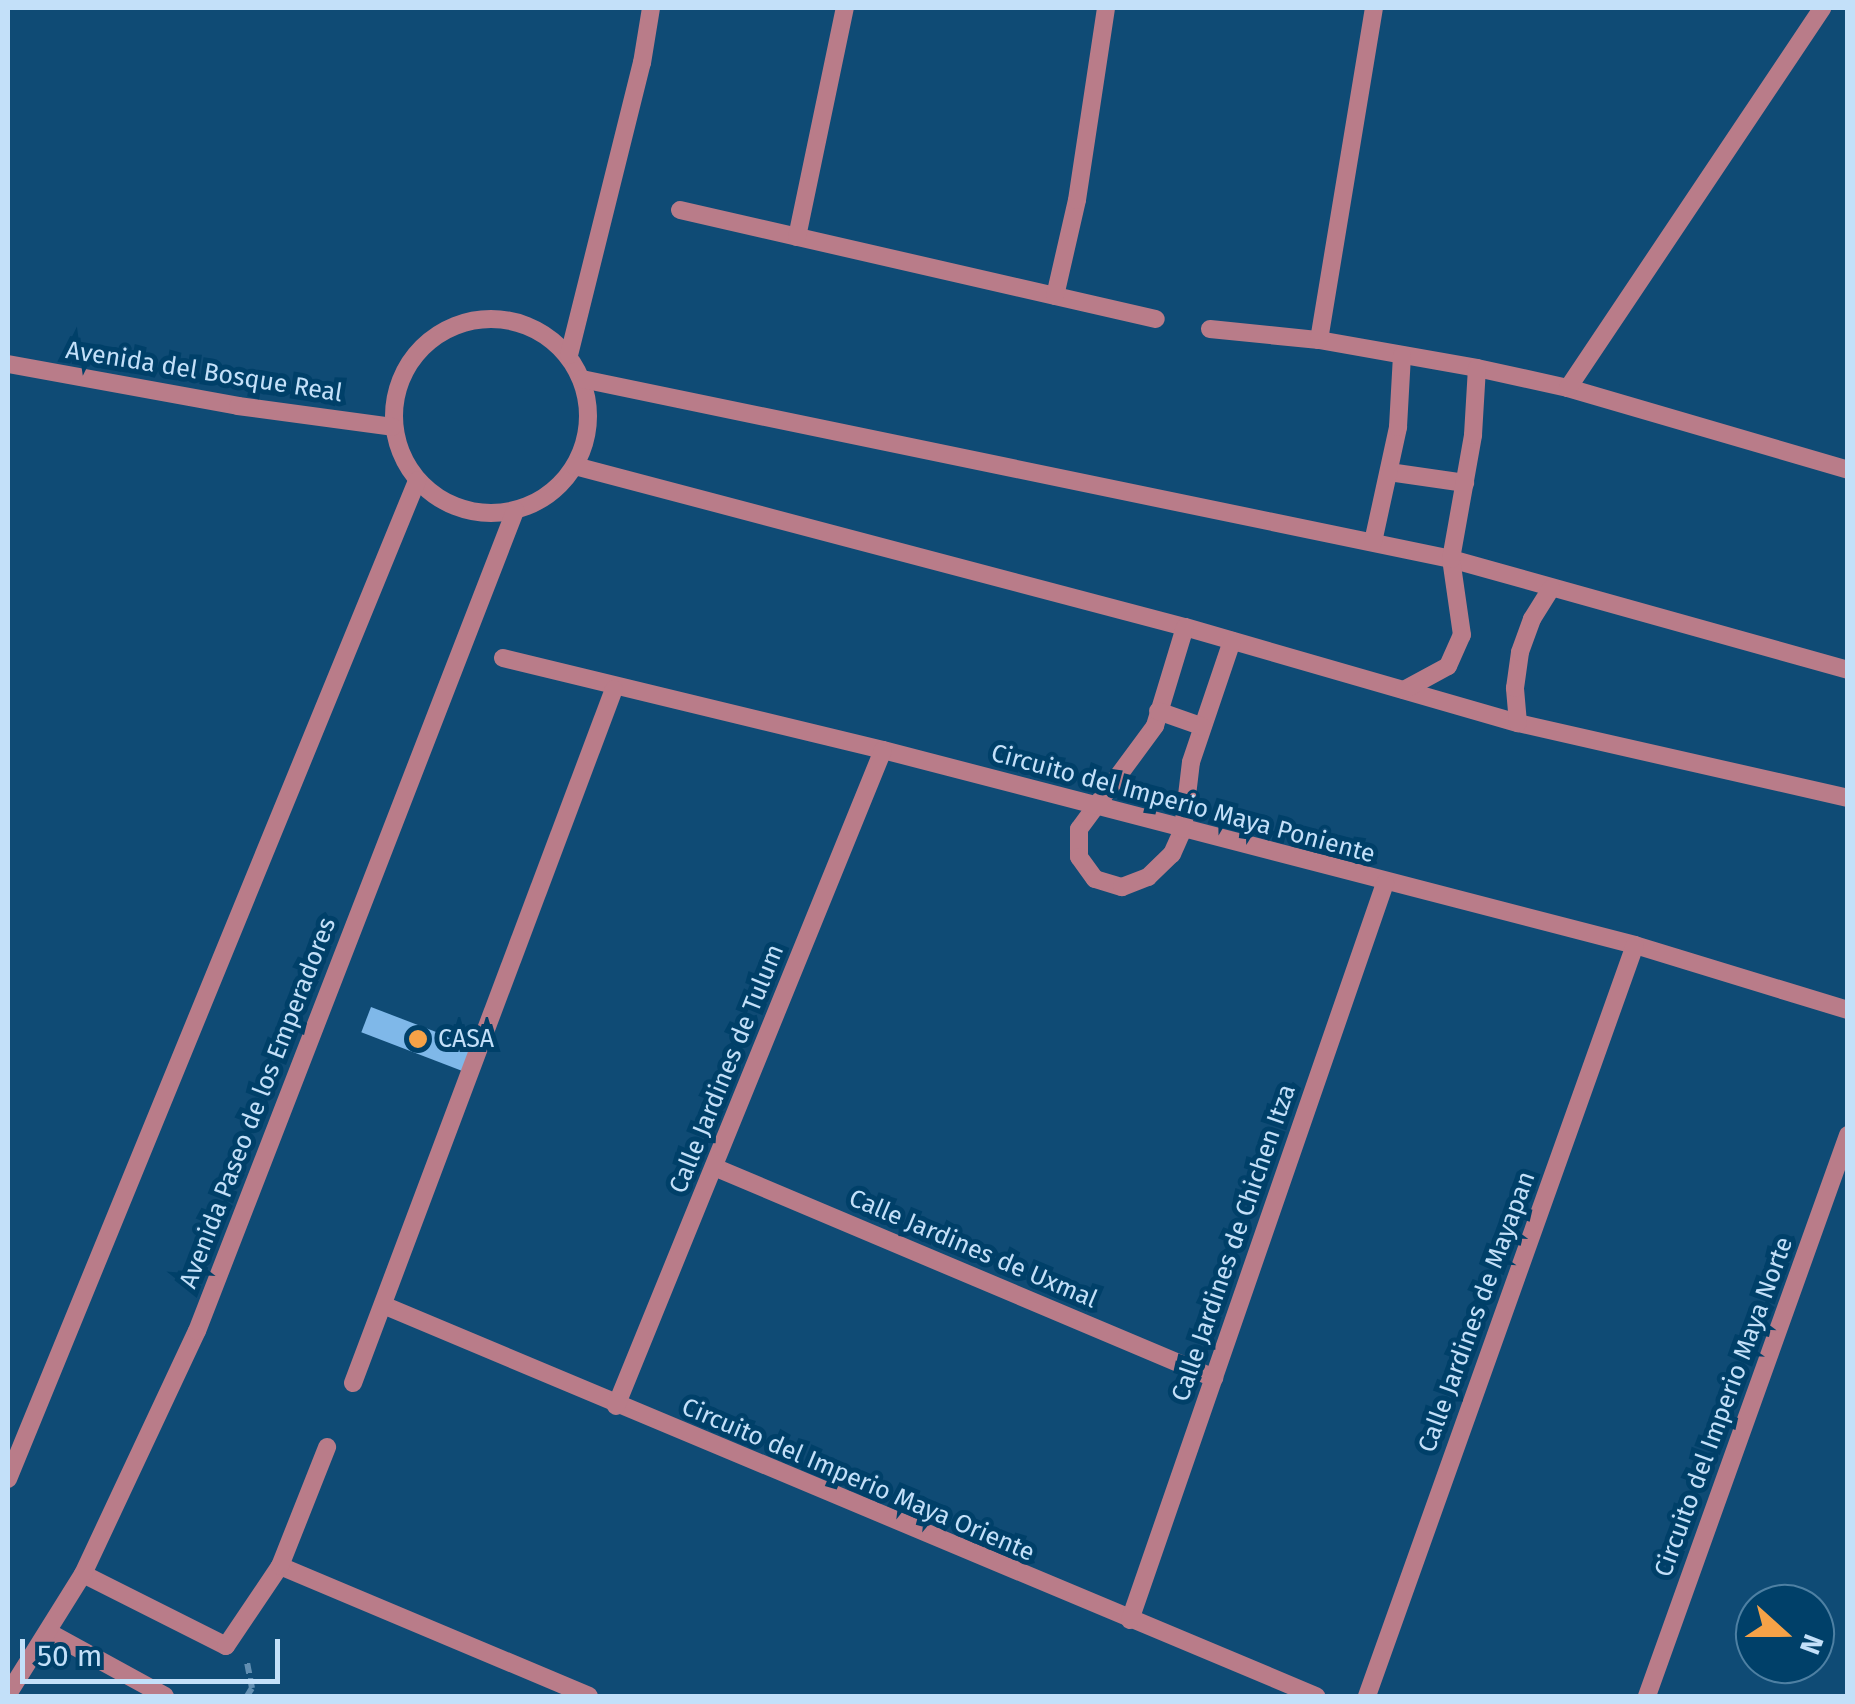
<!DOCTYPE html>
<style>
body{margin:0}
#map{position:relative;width:1855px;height:1704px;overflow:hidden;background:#0f4b75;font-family:"Fira Sans",sans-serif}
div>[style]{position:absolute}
.building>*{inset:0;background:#7fb8e9;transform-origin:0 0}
.path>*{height:6px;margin-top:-3px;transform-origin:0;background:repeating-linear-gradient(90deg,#628fb2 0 10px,transparent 0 15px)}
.minor>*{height:18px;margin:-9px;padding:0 9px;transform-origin:9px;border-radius:9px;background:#b97c89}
.minor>.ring{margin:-9px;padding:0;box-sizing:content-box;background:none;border:18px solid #b97c89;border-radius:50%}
.dots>*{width:28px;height:28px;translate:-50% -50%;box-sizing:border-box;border:5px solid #004069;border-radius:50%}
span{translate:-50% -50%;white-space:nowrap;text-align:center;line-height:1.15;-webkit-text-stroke:10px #004069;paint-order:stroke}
.street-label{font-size:25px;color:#c3e0f9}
.poi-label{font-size:25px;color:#c3e0f9}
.left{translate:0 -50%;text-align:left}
.frame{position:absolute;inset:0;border:10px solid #c3e0f9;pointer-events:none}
.north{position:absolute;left:1735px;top:1584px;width:100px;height:100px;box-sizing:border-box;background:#004069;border:2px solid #4e80a3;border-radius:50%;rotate:111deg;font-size:28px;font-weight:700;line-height:40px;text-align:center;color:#c3e0f9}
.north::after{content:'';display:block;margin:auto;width:35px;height:45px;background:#f6a247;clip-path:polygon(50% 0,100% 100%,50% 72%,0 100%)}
.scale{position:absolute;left:20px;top:1639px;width:260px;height:45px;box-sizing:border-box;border:5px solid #c3e0f9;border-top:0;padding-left:12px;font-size:30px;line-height:35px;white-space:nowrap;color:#c3e0f9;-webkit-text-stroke:8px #004069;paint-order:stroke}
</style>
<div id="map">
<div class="building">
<div style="left:371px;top:1007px;width:111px;height:27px;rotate:21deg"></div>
</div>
<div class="path">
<div style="left:247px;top:1696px;width:9px;rotate:-58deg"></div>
<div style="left:252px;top:1688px;width:26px;rotate:-101deg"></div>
</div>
<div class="minor">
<div style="left:680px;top:210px;width:488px;rotate:12.9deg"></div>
<div style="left:797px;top:237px;width:234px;rotate:-78.2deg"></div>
<div style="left:1055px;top:296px;width:98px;rotate:-77.1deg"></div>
<div style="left:1077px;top:200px;width:194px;rotate:-81.4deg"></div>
<div class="ring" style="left:394px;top:319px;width:176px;height:176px"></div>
<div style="left:1210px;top:329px;width:110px;rotate:5.8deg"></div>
<div style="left:1319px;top:340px;width:160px;rotate:10deg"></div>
<div style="left:1477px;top:368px;width:93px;rotate:12.4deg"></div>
<div style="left:1568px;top:388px;width:292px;rotate:16.3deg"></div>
<div style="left:1319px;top:340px;width:337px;rotate:-80.6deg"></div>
<div style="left:569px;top:355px;width:301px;rotate:-76deg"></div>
<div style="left:642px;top:63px;width:56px;rotate:-80.7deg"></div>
<div style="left:8px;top:364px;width:234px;rotate:10.3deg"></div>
<div style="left:238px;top:406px;width:156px;rotate:7.7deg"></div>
<div style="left:582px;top:379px;width:887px;rotate:11.7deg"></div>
<div style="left:1451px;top:559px;width:412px;rotate:15.6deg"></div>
<div style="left:1568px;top:388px;width:457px;rotate:-56.2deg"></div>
<div style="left:575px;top:466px;width:631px;rotate:14.79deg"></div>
<div style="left:1185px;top:627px;width:347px;rotate:16.1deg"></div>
<div style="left:1518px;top:723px;width:338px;rotate:12.8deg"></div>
<div style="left:1389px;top:472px;width:77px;rotate:8.2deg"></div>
<div style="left:1373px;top:542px;width:118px;rotate:-77.7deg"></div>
<div style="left:1398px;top:427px;width:72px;rotate:-86.8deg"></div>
<div style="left:1185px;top:627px;width:103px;rotate:106.9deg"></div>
<div style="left:1155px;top:726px;width:128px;rotate:126.4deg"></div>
<div style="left:1079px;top:829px;width:28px;rotate:90deg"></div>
<div style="left:1079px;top:857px;width:27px;rotate:54deg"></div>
<div style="left:1095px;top:879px;width:28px;rotate:17deg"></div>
<div style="left:1122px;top:887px;width:28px;rotate:-21deg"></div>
<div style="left:1148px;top:877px;width:33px;rotate:-44deg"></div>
<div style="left:1172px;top:854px;width:27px;rotate:-66deg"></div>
<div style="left:1183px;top:829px;width:67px;rotate:-83.2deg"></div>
<div style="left:1191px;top:762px;width:128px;rotate:-71.3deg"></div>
<div style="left:503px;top:658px;width:391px;rotate:13.6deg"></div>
<div style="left:883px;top:750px;width:777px;rotate:14.54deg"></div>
<div style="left:1635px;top:945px;width:223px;rotate:17deg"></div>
<div style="left:1404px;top:690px;width:50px;rotate:-28.6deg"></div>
<div style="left:1448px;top:666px;width:34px;rotate:-66deg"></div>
<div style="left:1462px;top:635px;width:77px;rotate:-98.2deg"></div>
<div style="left:1451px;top:559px;width:126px;rotate:-79.9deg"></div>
<div style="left:1473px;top:435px;width:67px;rotate:-86.6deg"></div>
<div style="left:1158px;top:711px;width:46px;rotate:19.2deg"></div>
<div style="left:1518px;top:723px;width:35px;rotate:-95deg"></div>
<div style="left:1515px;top:688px;width:36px;rotate:-82deg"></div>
<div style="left:1520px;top:652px;width:35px;rotate:-70deg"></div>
<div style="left:1532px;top:619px;width:36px;rotate:-58deg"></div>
<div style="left:714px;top:1167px;width:543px;rotate:22.88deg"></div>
<div style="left:383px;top:1305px;width:1012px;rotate:22.74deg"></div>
<div style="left:353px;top:1383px;width:741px;rotate:-69.39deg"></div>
<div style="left:616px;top:1406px;width:708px;rotate:-67.85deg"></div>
<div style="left:8px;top:1479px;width:1079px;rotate:-67.72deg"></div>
<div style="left:280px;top:1566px;width:335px;rotate:22.8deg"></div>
<div style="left:83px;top:1574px;width:160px;rotate:26.7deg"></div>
<div style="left:226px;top:1646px;width:97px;rotate:-56deg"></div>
<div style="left:280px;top:1566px;width:128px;rotate:-68.4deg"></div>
<div style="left:1130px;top:1620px;width:780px;rotate:-70.91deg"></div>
<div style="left:50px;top:1633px;width:131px;rotate:28.7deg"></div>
<div style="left:8px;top:1694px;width:142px;rotate:-58deg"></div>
<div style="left:83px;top:1574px;width:268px;rotate:-64.9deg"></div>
<div style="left:197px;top:1331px;width:880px;rotate:-68.8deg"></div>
<div style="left:1367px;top:1696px;width:797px;rotate:-70.36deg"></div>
<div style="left:1647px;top:1696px;width:596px;rotate:-70.29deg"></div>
</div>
<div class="dots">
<div style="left:418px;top:1039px;background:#f6a247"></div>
</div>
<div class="street-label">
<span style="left:204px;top:372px;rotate:9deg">Avenida del Bosque Real</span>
<span style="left:1183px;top:804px;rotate:15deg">Circuito del Imperio Maya Poniente</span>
<span style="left:727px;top:1069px;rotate:-68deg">Calle Jardines de Tulum</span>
<span style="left:258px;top:1103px;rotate:-69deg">Avenida Paseo de los Emperadores</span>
<span style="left:1234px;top:1243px;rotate:-71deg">Calle Jardines de Chichen Itza</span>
<span style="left:973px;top:1249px;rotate:23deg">Calle Jardines de Uxmal</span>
<span style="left:1477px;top:1312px;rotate:-70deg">Calle Jardines de Mayapan</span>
<span style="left:1724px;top:1407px;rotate:-70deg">Circuito del Imperio Maya Norte</span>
<span style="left:858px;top:1480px;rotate:23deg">Circuito del Imperio Maya Oriente</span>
</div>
<div class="poi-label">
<span class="left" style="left:438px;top:1039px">CASA</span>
</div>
<div class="frame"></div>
<div class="north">N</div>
<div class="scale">50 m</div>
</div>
